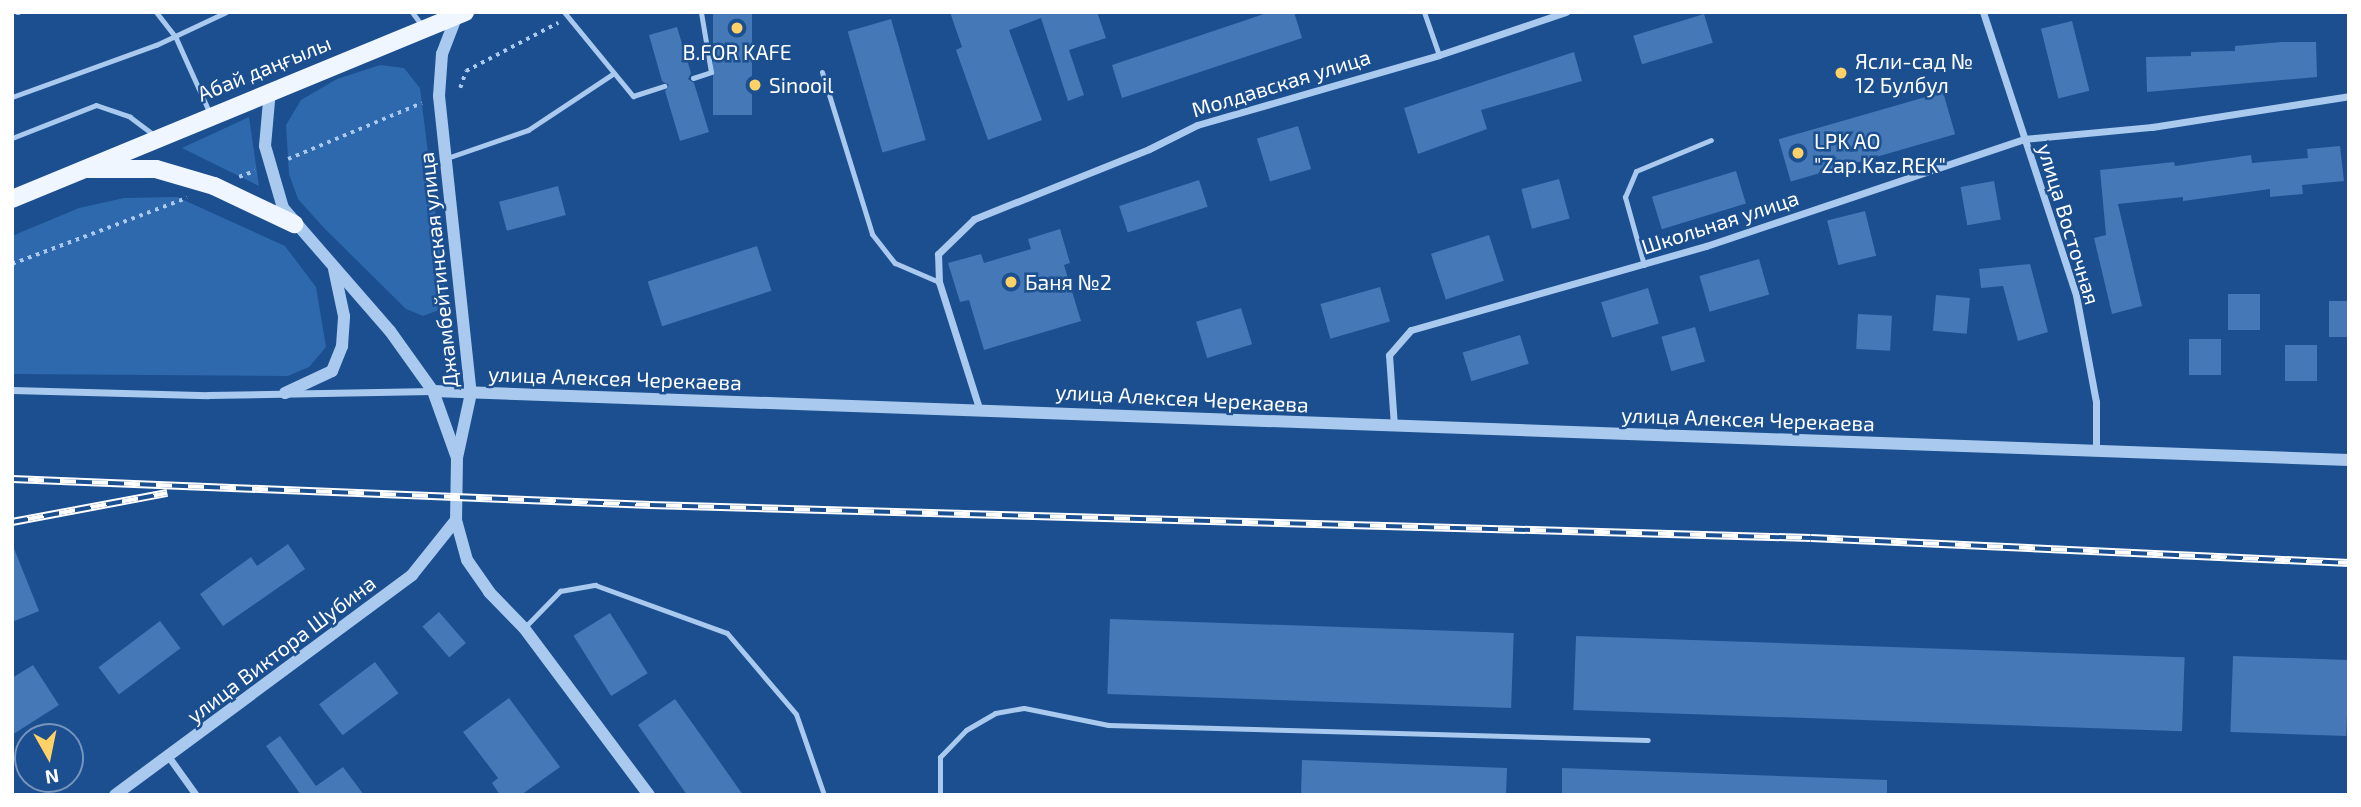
<!DOCTYPE html>
<meta charset="utf-8">
<style>
body{margin:0}
#map{position:relative;width:2361px;height:807px;overflow:hidden;background:#1b4f8f;font-family:"Exo 2",sans-serif}
div>[style]{position:absolute}
.green>*{inset:0;background:#2e69ad}
.building>*{inset:0;background:#4478b7;transform-origin:0 0}
.path>*{height:3.5px;margin-top:-1.75px;transform-origin:0;background:repeating-linear-gradient(90deg,#a9c9ee 0 3.5px,transparent 0 8.5px)}
.service>*{height:5px;margin:-2.5px;padding:0 2.5px;transform-origin:2.5px;border-radius:2.5px;background:#a9c9ee}
.minor>*{height:7px;margin:-3.5px;padding:0 3.5px;transform-origin:3.5px;border-radius:3.5px;background:#a9c9ee}
.tertiary>*{height:12px;margin:-6px;padding:0 6px;transform-origin:6px;border-radius:6px;background:#a9c9ee}
.primary>*{height:18px;margin:-9px;padding:0 9px;transform-origin:9px;border-radius:9px;background:#f0f6ff}
.rail>*{height:8px;margin-top:-4px;transform-origin:0;background:repeating-linear-gradient(90deg,#1b4f8f 0 16px,#fff 0 32px);box-sizing:border-box;border-block:2px solid #fff}
.dots>*{width:19px;height:19px;translate:-50% -50%;box-sizing:border-box;border:4px solid #1b4f8f;border-radius:50%}
span{translate:-50% -50%;white-space:nowrap;text-align:center;line-height:1.15;-webkit-text-stroke:5px #1b4f8f;paint-order:stroke}
.poi-label{font-size:21px;color:#fff}
.left{translate:0 -50%;text-align:left}
.street-label{font-size:21px;color:#fff}
.frame{position:absolute;inset:0;border:14px solid #fff;pointer-events:none}
.north{position:absolute;left:14px;top:723px;width:70px;height:70px;box-sizing:border-box;background:#1b4f8f;border:2px solid #7695bc;border-radius:50%;rotate:171deg;font-size:19px;font-weight:700;line-height:28px;text-align:center;color:#fff}
.north::after{content:'';display:block;margin:auto;width:24px;height:32px;background:#ffd166;clip-path:polygon(50% 0,100% 100%,50% 72%,0 100%)}
</style>
<div id="map">
<div class="green">
<div style="clip-path:polygon(380px 65px,404px 68px,420px 88px,445px 291px,439px 310px,423px 316px,406px 309px,324px 228px,298px 199px,289px 174px,286px 125px,301px 100px,337px 79px)"></div>
<div style="clip-path:polygon(249px 117px,259px 186px,182px 148px)"></div>
<div style="clip-path:polygon(177px 197px,285px 246px,316px 287px,326px 347px,309px 367px,288px 376px,12px 374px,12px 236px,79px 208px,124px 198px)"></div>
</div>
<div class="building">
<div style="left:713px;top:12px;width:39px;height:103px"></div>
<div style="clip-path:polygon(950px 12px,1097px 12px,1106px 38px,1069px 50px,1084px 95px,1068px 101px,1041px 18px,1009px 30px,1042px 120px,988px 140px,956px 50px,962px 47px)"></div>
<div style="clip-path:polygon(1270px 12px,1294px 12px,1302px 38px,1122px 98px,1112px 65px)"></div>
<div style="left:1704px;top:14px;width:30px;height:74px;rotate:73deg"></div>
<div style="left:891px;top:19px;width:126px;height:45px;rotate:74deg"></div>
<div style="left:2072px;top:21px;width:72px;height:32px;rotate:76deg"></div>
<div style="clip-path:polygon(677px 27px,691px 73px,688px 79px,694px 83px,709px 132px,680px 141px,665px 91px,669px 85px,662px 81px,649px 35px)"></div>
<div style="clip-path:polygon(2282px 42px,2316px 42px,2317px 77px,2147px 92px,2146px 57px,2191px 56px,2191px 52px,2235px 51px,2235px 46px)"></div>
<div style="clip-path:polygon(1574px 52px,1582px 81px,1481px 110px,1487px 129px,1418px 154px,1404px 108px)"></div>
<div style="left:1943px;top:92px;width:44px;height:171px;rotate:74deg"></div>
<div style="left:1298px;top:126px;width:45px;height:43px;rotate:73deg"></div>
<div style="clip-path:polygon(2340px 146px,2344px 181px,2302px 185px,2303px 194px,2270px 197px,2270px 189px,2183px 201px,2183px 197px,2118px 204px,2142px 306px,2112px 314px,2094px 238px,2106px 235px,2100px 170px,2174px 162px,2175px 166px,2251px 155px,2252px 163px,2308px 158px,2307px 149px)"></div>
<div style="left:1736px;top:171px;width:34px;height:88px;rotate:73deg"></div>
<div style="left:1559px;top:179px;width:41px;height:39px;rotate:75deg"></div>
<div style="left:1199px;top:180px;width:28px;height:84px;rotate:72deg"></div>
<div style="left:1994px;top:181px;width:39px;height:34px;rotate:80deg"></div>
<div style="left:558px;top:186px;width:30px;height:61px;rotate:75deg"></div>
<div style="left:1865px;top:211px;width:46px;height:39px;rotate:76deg"></div>
<div style="clip-path:polygon(1060px 229px,1070px 263px,1064px 265px,1081px 321px,984px 350px,969px 300px,960px 302px,948px 263px,981px 254px,984px 263px,1031px 249px,1028px 239px)"></div>
<div style="left:1489px;top:235px;width:48px;height:61px;rotate:72deg"></div>
<div style="left:757px;top:246px;width:47px;height:115px;rotate:72deg"></div>
<div style="left:1759px;top:259px;width:37px;height:62px;rotate:74deg"></div>
<div style="clip-path:polygon(2030px 264px,2048px 332px,2018px 341px,2003px 286px,1981px 288px,1979px 269px)"></div>
<div style="left:1380px;top:287px;width:36px;height:62px;rotate:74deg"></div>
<div style="left:1648px;top:288px;width:37px;height:49px;rotate:73deg"></div>
<div style="left:2228px;top:294px;width:32px;height:36px"></div>
<div style="left:1936px;top:295px;width:34px;height:36px;rotate:5deg"></div>
<div style="left:2329px;top:301px;width:20px;height:36px"></div>
<div style="left:1241px;top:308px;width:38px;height:47px;rotate:73deg"></div>
<div style="left:1858px;top:314px;width:34px;height:35px;rotate:3deg"></div>
<div style="left:1695px;top:327px;width:36px;height:35px;rotate:74deg"></div>
<div style="left:1520px;top:335px;width:30px;height:60px;rotate:73deg"></div>
<div style="left:2189px;top:339px;width:32px;height:36px"></div>
<div style="left:2285px;top:345px;width:32px;height:36px"></div>
<div style="clip-path:polygon(288px 544px,305px 569px,223px 626px,200px 594px,251px 557px,257px 566px)"></div>
<div style="clip-path:polygon(13px 546px,39px 611px,12px 622px,12px 547px)"></div>
<div style="left:439px;top:612px;width:41px;height:22px;rotate:49deg"></div>
<div style="left:610px;top:613px;width:71px;height:43px;rotate:58deg"></div>
<div style="left:1110px;top:619px;width:404px;height:75px;rotate:2deg"></div>
<div style="left:160px;top:621px;width:34px;height:77px;rotate:53deg"></div>
<div style="left:1576px;top:636px;width:609px;height:74px;rotate:2deg"></div>
<div style="left:2233px;top:656px;width:116px;height:76px;rotate:2deg"></div>
<div style="left:375px;top:662px;width:39px;height:70px;rotate:53deg"></div>
<div style="clip-path:polygon(33px 665px,59px 705px,12px 735px,12px 678px)"></div>
<div style="clip-path:polygon(509px 698px,560px 767px,521px 795px,500px 795px,492px 783px,498px 778px,463px 732px)"></div>
<div style="clip-path:polygon(675px 699px,710px 748px,743px 795px,687px 795px,638px 725px)"></div>
<div style="clip-path:polygon(280px 736px,316px 786px,343px 767px,364px 795px,301px 795px,266px 746px)"></div>
<div style="clip-path:polygon(1302px 760px,1507px 768px,1506px 795px,1301px 795px)"></div>
<div style="clip-path:polygon(1562px 768px,1887px 780px,1887px 795px,1562px 795px)"></div>
</div>
<div class="path">
<div style="left:460px;top:88px;width:18px;rotate:-71deg"></div>
<div style="left:466px;top:71px;width:104px;rotate:-27.6deg"></div>
<div style="left:288px;top:159px;width:145px;rotate:-22.7deg"></div>
<div style="left:239px;top:177px;width:17px;rotate:-21deg"></div>
<div style="left:12px;top:264px;width:187px;rotate:-20.7deg"></div>
</div>
<div class="service">
<div style="left:17px;top:12px;width:1px"></div>
<div style="left:156px;top:12px;width:31px;rotate:52deg"></div>
<div style="left:175px;top:36px;width:85px;rotate:65.8deg"></div>
<div style="left:412px;top:12px;width:17px;rotate:54deg"></div>
<div style="left:564px;top:12px;width:109px;rotate:50.6deg"></div>
<div style="left:633px;top:96px;width:33px;rotate:-18deg"></div>
<div style="left:1424px;top:12px;width:46px;rotate:70.8deg"></div>
<div style="left:822px;top:72px;width:170px;rotate:72.8deg"></div>
<div style="left:872px;top:234px;width:37px;rotate:52deg"></div>
<div style="left:895px;top:263px;width:48px;rotate:23.4deg"></div>
<div style="left:693px;top:78px;width:19px;rotate:-18deg"></div>
<div style="left:711px;top:72px;width:61px;rotate:-99.5deg"></div>
<div style="left:12px;top:97px;width:153px;rotate:-19.9deg"></div>
<div style="left:156px;top:45px;width:77px;rotate:-25.2deg"></div>
<div style="left:12px;top:138px;width:90px;rotate:-21.4deg"></div>
<div style="left:96px;top:105px;width:36px;rotate:19deg"></div>
<div style="left:130px;top:117px;width:30px;rotate:37deg"></div>
<div style="left:447px;top:158px;width:86px;rotate:-19.1deg"></div>
<div style="left:528px;top:130px;width:103px;rotate:-33.5deg"></div>
<div style="left:1644px;top:265px;width:71px;rotate:-105.6deg"></div>
<div style="left:1625px;top:197px;width:28px;rotate:-67deg"></div>
<div style="left:1636px;top:171px;width:81px;rotate:-22.5deg"></div>
<div style="left:524px;top:628px;width:52px;rotate:-45.8deg"></div>
<div style="left:560px;top:591px;width:36px;rotate:-10deg"></div>
<div style="left:595px;top:585px;width:140px;rotate:20deg"></div>
<div style="left:727px;top:633px;width:106px;rotate:49.6deg"></div>
<div style="left:796px;top:714px;width:86px;rotate:70.9deg"></div>
<div style="left:940px;top:795px;width:38px;rotate:-90deg"></div>
<div style="left:940px;top:757px;width:37px;rotate:-46deg"></div>
<div style="left:966px;top:730px;width:34px;rotate:-30deg"></div>
<div style="left:995px;top:713px;width:29px;rotate:-10deg"></div>
<div style="left:1024px;top:708px;width:86px;rotate:11.4deg"></div>
<div style="left:1108px;top:725px;width:540px;rotate:1.59deg"></div>
</div>
<div class="minor">
<div style="left:1983px;top:12px;width:298px;rotate:71.8deg"></div>
<div style="left:2076px;top:295px;width:109px;rotate:79.4deg"></div>
<div style="left:2096px;top:402px;width:49px;rotate:90deg"></div>
<div style="left:12px;top:390px;width:196px;rotate:1.5deg"></div>
<div style="left:208px;top:395px;width:224px;rotate:-1deg"></div>
<div style="left:979px;top:408px;width:132px;rotate:-107.6deg"></div>
<div style="left:939px;top:282px;width:28px;rotate:-92deg"></div>
<div style="left:938px;top:254px;width:50px;rotate:-44.2deg"></div>
<div style="left:974px;top:219px;width:188px;rotate:-21.8deg"></div>
<div style="left:1149px;top:149px;width:54px;rotate:-26.6deg"></div>
<div style="left:1197px;top:125px;width:252px;rotate:-16.1deg"></div>
<div style="left:1439px;top:55px;width:134px;rotate:-18.7deg"></div>
<div style="left:1394px;top:426px;width:71px;rotate:-94deg"></div>
<div style="left:1389px;top:355px;width:33px;rotate:-49deg"></div>
<div style="left:1411px;top:330px;width:307px;rotate:-15.9deg"></div>
<div style="left:1706px;top:246px;width:336px;rotate:-18.6deg"></div>
<div style="left:2024px;top:139px;width:129px;rotate:-5.4deg"></div>
<div style="left:2152px;top:127px;width:199px;rotate:-8.9deg"></div>
<div style="left:168px;top:756px;width:48px;rotate:54.3deg"></div>
</div>
<div class="tertiary">
<div style="left:457px;top:15px;width:42px;rotate:111deg"></div>
<div style="left:442px;top:54px;width:42px;rotate:94.1deg"></div>
<div style="left:439px;top:96px;width:299px;rotate:83.9deg"></div>
<div style="left:471px;top:393px;width:66px;rotate:102.2deg"></div>
<div style="left:457px;top:458px;width:62px;rotate:90.9deg"></div>
<div style="left:456px;top:520px;width:41px;rotate:74.6deg"></div>
<div style="left:467px;top:560px;width:39px;rotate:55deg"></div>
<div style="left:489px;top:592px;width:50px;rotate:45.8deg"></div>
<div style="left:524px;top:628px;width:209px;rotate:53.2deg"></div>
<div style="left:270px;top:90px;width:56px;rotate:95.1deg"></div>
<div style="left:265px;top:146px;width:65px;rotate:73.8deg"></div>
<div style="left:283px;top:208px;width:163px;rotate:49deg"></div>
<div style="left:390px;top:331px;width:74px;rotate:54.4deg"></div>
<div style="left:433px;top:391px;width:71px;rotate:70.3deg"></div>
<div style="left:433px;top:391px;width:1917px;rotate:2.06deg"></div>
<div style="left:285px;top:393px;width:52px;rotate:-25.1deg"></div>
<div style="left:332px;top:371px;width:27px;rotate:-68deg"></div>
<div style="left:342px;top:346px;width:30px;rotate:-86deg"></div>
<div style="left:344px;top:316px;width:48px;rotate:-102deg"></div>
<div style="left:115px;top:795px;width:370px;rotate:-36.5deg"></div>
<div style="left:412px;top:575px;width:70px;rotate:-51.3deg"></div>
</div>
<div class="primary">
<div style="left:88px;top:169px;width:68px"></div>
<div style="left:156px;top:169px;width:60px;rotate:16.3deg"></div>
<div style="left:214px;top:186px;width:89px;rotate:25.4deg"></div>
<div style="left:12px;top:199px;width:490px;rotate:-22.4deg"></div>
</div>
<div class="rail">
<div style="left:12px;top:479px;width:639px;rotate:2.33deg"></div>
<div style="left:650px;top:505px;width:1161px;rotate:1.63deg"></div>
<div style="left:1811px;top:538px;width:539px;rotate:2.66deg"></div>
<div style="left:12px;top:522px;width:158px;rotate:-10.6deg"></div>
</div>
<div class="dots">
<div style="left:737px;top:28px;background:#ffd166"></div>
<div style="left:1841px;top:73px;background:#ffd166"></div>
<div style="left:755px;top:85px;background:#ffd166"></div>
<div style="left:1798px;top:153px;background:#ffd166"></div>
<div style="left:1011px;top:282px;background:#ffd166"></div>
</div>
<div class="poi-label">
<span style="left:737px;top:52px">B.FOR KAFE</span>
<span class="left" style="left:1855px;top:73px">Ясли-сад №<br>12 Булбул</span>
<span class="left" style="left:769px;top:85px">Sinooil</span>
<span class="left" style="left:1814px;top:153px">LPK AO<br>"Zap.Kaz.REK"</span>
<span class="left" style="left:1025px;top:282px">Баня №2</span>
</div>
<div class="street-label">
<span style="left:264px;top:68px;rotate:-22deg">Абай даңғылы</span>
<span style="left:1281px;top:83px;rotate:-17deg">Молдавская улица</span>
<span style="left:1720px;top:222px;rotate:-18deg">Школьная улица</span>
<span style="left:2069px;top:224px;rotate:73deg">улица Восточная</span>
<span style="left:438px;top:270px;rotate:-96deg">Джамбейтинская улица</span>
<span style="left:615px;top:378px;rotate:2deg">улица Алексея Черекаева</span>
<span style="left:1182px;top:398px;rotate:3deg">улица Алексея Черекаева</span>
<span style="left:1748px;top:419px;rotate:2deg">улица Алексея Черекаева</span>
<span style="left:281px;top:649px;rotate:-37deg">улица Виктора Шубина</span>
</div>
<div class="frame"></div>
<div class="north">N</div>
</div>
